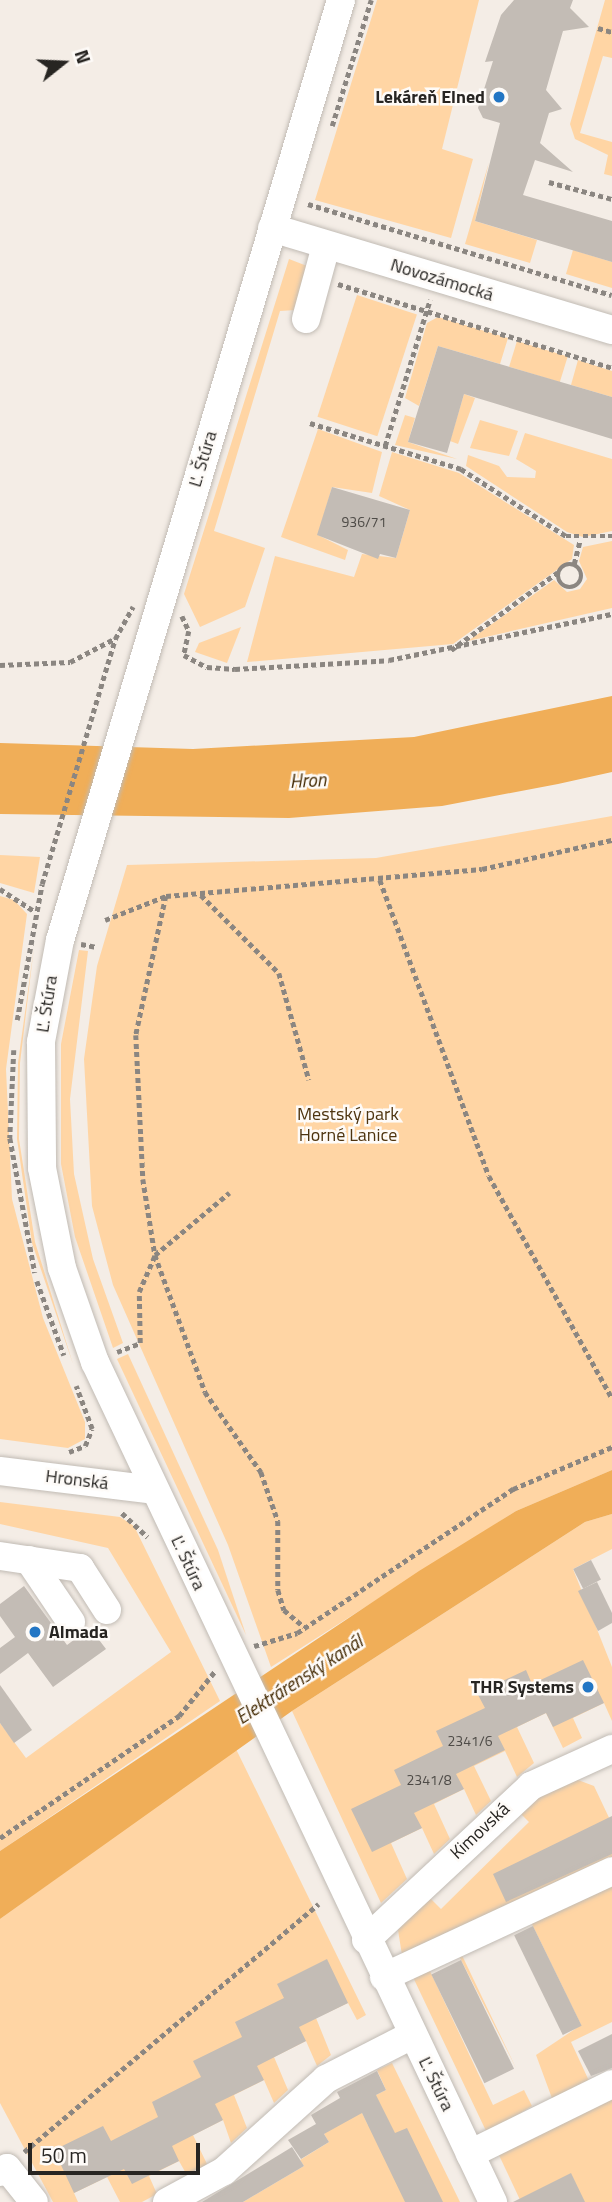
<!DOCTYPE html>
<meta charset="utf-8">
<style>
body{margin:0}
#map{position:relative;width:612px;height:2202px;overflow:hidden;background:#f4ede6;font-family:"Titillium Web",sans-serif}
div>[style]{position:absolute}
.green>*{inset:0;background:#ffd5a4;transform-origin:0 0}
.water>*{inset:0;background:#f0ae58}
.building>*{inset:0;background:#c3bcb5;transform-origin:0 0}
.path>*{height:4.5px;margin-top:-2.25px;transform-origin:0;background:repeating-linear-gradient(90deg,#8b8681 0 5px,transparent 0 8.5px)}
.path>.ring{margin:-2.25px;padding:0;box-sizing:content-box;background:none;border:4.5px solid #8b8681;border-radius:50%}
.roads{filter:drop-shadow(0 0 2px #c1bbb4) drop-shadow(0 0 2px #c1bbb4)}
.minor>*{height:28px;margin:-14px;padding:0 14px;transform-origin:14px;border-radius:14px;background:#fff}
.dots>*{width:19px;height:19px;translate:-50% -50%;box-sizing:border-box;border:4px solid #fefbf8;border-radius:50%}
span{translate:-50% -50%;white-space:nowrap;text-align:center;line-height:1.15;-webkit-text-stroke:5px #fefbf8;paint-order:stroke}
.number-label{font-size:14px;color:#4e4b47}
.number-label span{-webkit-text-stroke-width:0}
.poi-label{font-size:18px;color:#272522;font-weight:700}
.right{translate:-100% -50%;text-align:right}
.left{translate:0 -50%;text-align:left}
.street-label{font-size:18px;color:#272522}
.park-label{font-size:18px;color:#4e340f}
.water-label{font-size:19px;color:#432902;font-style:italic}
.north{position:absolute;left:28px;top:28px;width:70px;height:70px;-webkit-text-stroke:5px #fefbf8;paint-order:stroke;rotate:72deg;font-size:19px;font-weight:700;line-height:28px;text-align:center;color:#272522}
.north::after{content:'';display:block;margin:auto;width:24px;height:32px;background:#272522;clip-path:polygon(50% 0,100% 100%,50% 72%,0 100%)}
.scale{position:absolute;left:28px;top:2143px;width:172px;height:32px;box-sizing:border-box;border:4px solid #272522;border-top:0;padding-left:9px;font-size:21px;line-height:24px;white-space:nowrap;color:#272522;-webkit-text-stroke:5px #fefbf8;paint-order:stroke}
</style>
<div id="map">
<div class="green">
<div style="clip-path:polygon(377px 0,479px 0,442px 149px,473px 159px,451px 238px,315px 200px)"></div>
<div style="clip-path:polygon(605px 0,612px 0,612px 58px,603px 56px,580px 133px,612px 142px,612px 176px,604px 174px,608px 155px,575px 139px,570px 124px)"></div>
<div style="clip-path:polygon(489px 162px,475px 221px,537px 240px,530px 263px,465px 244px)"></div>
<div style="clip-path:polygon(573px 250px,612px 262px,612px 288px,566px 274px)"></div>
<div style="clip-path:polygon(289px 259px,307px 266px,296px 310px,280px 311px,214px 531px,265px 548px,245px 607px,200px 627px,184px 594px)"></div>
<div style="left:357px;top:295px;width:63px;height:128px;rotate:18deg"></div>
<div style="clip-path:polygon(438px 317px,508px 338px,500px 364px,438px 346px,419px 406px,405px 398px,427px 323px)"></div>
<div style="left:517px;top:341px;width:53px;height:27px;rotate:17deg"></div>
<div style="clip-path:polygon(578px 360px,612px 371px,612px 397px,571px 385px)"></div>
<div style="clip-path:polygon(464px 394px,475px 398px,458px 444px,450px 441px)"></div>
<div style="clip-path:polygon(405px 415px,415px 418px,408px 442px,457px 459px,395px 445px)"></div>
<div style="clip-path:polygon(480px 420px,518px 431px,509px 456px,470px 448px)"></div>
<div style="clip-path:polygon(318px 429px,382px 452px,372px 493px,332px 487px,318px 535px,348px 550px,345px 560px,281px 537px)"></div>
<div style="clip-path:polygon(525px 433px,612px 459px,612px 531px,583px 537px,567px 532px,466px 466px,468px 455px,499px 466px,507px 477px,535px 478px,536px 471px,516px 459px)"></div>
<div style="clip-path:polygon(392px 452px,459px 473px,574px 545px,572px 559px,453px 644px,247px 662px,275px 556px,354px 577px,362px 554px,396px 558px,410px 510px,379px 496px)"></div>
<div style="clip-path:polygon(612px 541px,612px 608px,468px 641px,554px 580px,567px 592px,580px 589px,587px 579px,579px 561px,583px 547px)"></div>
<div style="clip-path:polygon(241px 627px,227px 663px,195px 652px,199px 643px)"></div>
<div style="clip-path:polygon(612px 816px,612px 1470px,516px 1511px,271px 1667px,228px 1545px,113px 1285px,92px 1206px,84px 1059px,97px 966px,127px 865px,376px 858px)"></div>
<div style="clip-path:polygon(0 855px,40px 857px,34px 893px,0 883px)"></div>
<div style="clip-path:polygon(0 896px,14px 900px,27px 914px,6px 1069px,12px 1199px,43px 1318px,85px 1422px,85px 1439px,68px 1448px,0 1439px)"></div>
<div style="clip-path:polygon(34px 947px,20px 1063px,19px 1139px,35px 1242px,73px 1364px,32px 1243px,17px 1139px,18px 1063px)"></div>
<div style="clip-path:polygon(79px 950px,88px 951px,70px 1099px,74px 1174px,93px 1259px,123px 1343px,113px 1348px,75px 1237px,61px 1164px,61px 1044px)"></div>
<div style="clip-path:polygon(128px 1354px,218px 1550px,246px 1635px,117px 1359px)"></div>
<div style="clip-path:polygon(0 1502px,120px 1517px,134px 1526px,220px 1701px,0 1851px,0 1723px,26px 1758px,171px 1652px,108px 1548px,0 1524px)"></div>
<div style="clip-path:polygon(612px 1514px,612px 1549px,573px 1569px,612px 1667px,612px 1721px,604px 1703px,573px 1718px,582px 1738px,563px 1748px,546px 1713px,517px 1727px,534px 1763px,517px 1777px,505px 1751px,474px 1766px,491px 1801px,476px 1815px,464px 1789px,434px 1804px,450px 1839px,434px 1854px,422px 1828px,391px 1843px,407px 1879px,381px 1903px,292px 1711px,585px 1522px)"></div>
<div style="clip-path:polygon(236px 1749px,366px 2015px,357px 2020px,348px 2003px,316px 2018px,331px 2055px,317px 2066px,306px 2041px,274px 2057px,288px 2090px,274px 2103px,264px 2080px,234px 2095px,247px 2128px,231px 2143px,223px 2120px,193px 2135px,207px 2164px,199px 2171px,188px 2177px,179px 2161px,149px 2176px,157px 2194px,142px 2202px,120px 2202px,107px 2177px,74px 2193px,78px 2202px,53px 2202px,0 2103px,0 1919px)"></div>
<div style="clip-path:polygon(570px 1777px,594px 1786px,612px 1824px,612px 1858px,402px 1955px,398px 1930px,429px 1897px,441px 1909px,529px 1822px,517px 1810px)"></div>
<div style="clip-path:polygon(612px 1881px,612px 2022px,571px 2042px,590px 2083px,553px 2101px,536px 2055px,581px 2025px,530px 1920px)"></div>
<div style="clip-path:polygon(459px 1949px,516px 2068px,458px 1954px,429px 1969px,493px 2105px,524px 2090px,532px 2106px,487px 2133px,411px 1973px)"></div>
<div style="clip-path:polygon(392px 2063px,460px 2202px,243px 2202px,304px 2166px,300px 2160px,329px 2142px,324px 2134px,358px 2105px,368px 2125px,376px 2095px,386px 2090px,377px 2070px)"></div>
<div style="clip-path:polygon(612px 2096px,612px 2202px,521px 2202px,498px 2153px)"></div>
</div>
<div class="water">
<div style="clip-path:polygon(612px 696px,612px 772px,558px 784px,442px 806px,289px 818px,0 814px,0 743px,193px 749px,414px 737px)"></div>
<div style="clip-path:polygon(612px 1470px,612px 1514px,585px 1522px,292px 1711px,0 1919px,0 1851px,419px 1571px,516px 1511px)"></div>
</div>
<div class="building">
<div style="clip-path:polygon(514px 0,573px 0,570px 8px,589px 27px,563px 31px,546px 90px,562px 109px,549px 113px,540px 143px,573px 172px,535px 160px,523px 195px,612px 221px,612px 262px,475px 221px,500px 123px,483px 118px,478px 108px,493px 61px,485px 62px,501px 15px)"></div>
<div style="clip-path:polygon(438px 346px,612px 397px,612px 439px,464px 394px,447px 453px,408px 442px)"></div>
<div style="clip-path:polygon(332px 487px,410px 510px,396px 558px,380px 554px,378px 559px,317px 535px)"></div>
<div style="left:591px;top:1560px;width:22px;height:20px;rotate:63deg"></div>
<div style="clip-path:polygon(597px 1582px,612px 1613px,612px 1623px,598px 1631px,578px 1591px)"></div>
<div style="clip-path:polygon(24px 1586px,67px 1645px,90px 1628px,106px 1649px,53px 1687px,28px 1653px,0 1674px,0 1648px,15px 1637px,0 1616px,0 1604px)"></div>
<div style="clip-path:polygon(583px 1660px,604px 1703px,553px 1727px,546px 1713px,498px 1736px,505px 1750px,456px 1774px,464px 1789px,414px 1813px,422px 1828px,372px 1852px,351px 1809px,401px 1785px,394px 1770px,443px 1746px,436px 1731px,485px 1708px,477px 1693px,526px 1670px,532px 1684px)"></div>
<div style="clip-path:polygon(0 1685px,32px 1730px,14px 1743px,0 1723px)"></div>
<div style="clip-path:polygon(612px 1816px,612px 1854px,506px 1902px,493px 1874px)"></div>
<div style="left:533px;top:1926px;width:111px;height:21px;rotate:64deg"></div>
<div style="clip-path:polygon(327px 1959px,348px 2003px,299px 2027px,306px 2041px,257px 2066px,264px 2080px,215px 2104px,223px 2120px,172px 2146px,179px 2161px,148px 2176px,132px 2184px,124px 2169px,74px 2193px,54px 2150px,103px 2126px,111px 2141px,158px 2117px,152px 2102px,201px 2077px,193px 2061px,242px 2037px,235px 2022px,284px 1998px,277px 1984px)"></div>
<div style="left:461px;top:1960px;width:121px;height:33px;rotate:64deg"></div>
<div style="clip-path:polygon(612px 2034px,612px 2068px,591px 2076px,578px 2051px)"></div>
<div style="clip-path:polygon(377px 2071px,386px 2090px,376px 2095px,395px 2133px,407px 2128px,443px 2202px,405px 2202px,362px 2113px,324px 2134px,329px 2142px,301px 2159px,288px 2140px,316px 2124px,311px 2115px,340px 2098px,337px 2092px)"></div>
<div style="clip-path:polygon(292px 2147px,304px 2166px,243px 2202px,202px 2202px)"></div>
<div style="clip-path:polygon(571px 2173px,585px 2202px,513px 2202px)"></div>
</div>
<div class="path">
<div style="left:598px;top:28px;width:15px;rotate:16deg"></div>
<div style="left:332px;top:126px;width:132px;rotate:-72.8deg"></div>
<div style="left:549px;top:182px;width:65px;rotate:15.1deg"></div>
<div style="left:308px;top:204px;width:317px;rotate:16.7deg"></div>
<div style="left:338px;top:284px;width:287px;rotate:17deg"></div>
<div style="left:310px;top:423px;width:158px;rotate:16.9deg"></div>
<div style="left:461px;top:469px;width:125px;rotate:32.5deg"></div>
<div style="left:566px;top:536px;width:46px"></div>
<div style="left:385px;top:446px;width:153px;rotate:-72.9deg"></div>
<div class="ring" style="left:558px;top:564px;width:19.5px;height:19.5px"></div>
<div style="left:574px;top:564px;width:25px;rotate:-76deg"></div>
<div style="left:182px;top:616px;width:17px;rotate:65deg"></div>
<div style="left:189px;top:631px;width:25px;rotate:102deg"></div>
<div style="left:184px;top:655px;width:26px;rotate:28deg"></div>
<div style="left:207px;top:667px;width:28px;rotate:4deg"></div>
<div style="left:235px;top:669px;width:154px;rotate:-3.3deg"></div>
<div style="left:389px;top:660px;width:228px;rotate:-11.7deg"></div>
<div style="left:451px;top:650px;width:132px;rotate:-36.1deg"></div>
<div style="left:0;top:665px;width:70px;rotate:-2.5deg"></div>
<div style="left:70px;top:662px;width:50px;rotate:-27.6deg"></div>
<div style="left:380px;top:880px;width:315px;rotate:69.8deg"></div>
<div style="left:489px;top:1176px;width:254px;rotate:61deg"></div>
<div style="left:0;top:889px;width:40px;rotate:32.9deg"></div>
<div style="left:201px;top:895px;width:110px;rotate:45deg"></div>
<div style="left:279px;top:973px;width:111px;rotate:74.3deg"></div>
<div style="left:166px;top:896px;width:142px;rotate:102.2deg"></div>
<div style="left:136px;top:1035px;width:144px;rotate:87.2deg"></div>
<div style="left:143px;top:1179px;width:77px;rotate:81deg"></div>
<div style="left:155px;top:1255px;width:146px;rotate:69.9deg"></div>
<div style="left:205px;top:1392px;width:98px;rotate:55deg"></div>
<div style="left:261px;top:1472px;width:52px;rotate:70.9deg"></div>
<div style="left:278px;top:1521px;width:69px;rotate:90deg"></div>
<div style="left:278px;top:1590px;width:21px;rotate:73deg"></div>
<div style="left:284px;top:1610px;width:26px;rotate:40deg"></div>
<div style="left:105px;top:920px;width:66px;rotate:-21.5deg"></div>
<div style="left:166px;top:896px;width:317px;rotate:-4.9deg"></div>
<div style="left:482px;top:869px;width:133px;rotate:-12.6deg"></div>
<div style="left:81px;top:944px;width:16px;rotate:11deg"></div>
<div style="left:17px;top:1020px;width:138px;rotate:-79.6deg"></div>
<div style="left:42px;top:884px;width:256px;rotate:-73.4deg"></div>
<div style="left:115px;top:639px;width:37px;rotate:-61deg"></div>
<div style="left:14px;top:1050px;width:88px;rotate:92.6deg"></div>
<div style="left:10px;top:1138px;width:137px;rotate:79.5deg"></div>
<div style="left:37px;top:1281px;width:79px;rotate:70deg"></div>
<div style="left:117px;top:1352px;width:25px;rotate:-21deg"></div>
<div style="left:140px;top:1343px;width:51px;rotate:-91.1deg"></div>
<div style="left:139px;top:1292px;width:40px;rotate:-66.6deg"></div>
<div style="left:155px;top:1255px;width:97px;rotate:-40deg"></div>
<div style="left:69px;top:1452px;width:17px;rotate:-21deg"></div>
<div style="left:85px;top:1446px;width:18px;rotate:-68deg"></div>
<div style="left:92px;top:1429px;width:46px;rotate:-110.4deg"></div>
<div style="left:122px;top:1513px;width:35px;rotate:43deg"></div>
<div style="left:254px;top:1646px;width:45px;rotate:-16.8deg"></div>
<div style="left:297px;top:1633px;width:260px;rotate:-33.7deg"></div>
<div style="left:513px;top:1489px;width:108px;rotate:-23deg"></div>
<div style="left:0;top:1838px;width:217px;rotate:-34.3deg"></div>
<div style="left:179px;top:1716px;width:58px;rotate:-51.3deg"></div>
<div style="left:24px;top:2152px;width:385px;rotate:-40.1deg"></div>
</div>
<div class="roads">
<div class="minor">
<div style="left:341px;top:0;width:981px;rotate:106.64deg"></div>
<div style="left:60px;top:940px;width:104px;rotate:100.6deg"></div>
<div style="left:41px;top:1042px;width:126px;rotate:89.5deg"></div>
<div style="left:42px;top:1168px;width:102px;rotate:78.7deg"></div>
<div style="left:62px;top:1268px;width:100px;rotate:70.7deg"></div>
<div style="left:95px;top:1362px;width:930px;rotate:64.65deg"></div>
<div style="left:272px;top:228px;width:355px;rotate:16.7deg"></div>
<div style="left:306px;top:319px;width:76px;rotate:-74.7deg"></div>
<div style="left:0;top:1471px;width:155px;rotate:7deg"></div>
<div style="left:0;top:1556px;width:81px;rotate:8.5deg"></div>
<div style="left:80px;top:1568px;width:50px;rotate:57.3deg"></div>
<div style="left:29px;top:1560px;width:75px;rotate:55.9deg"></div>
<div style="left:366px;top:1940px;width:226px;rotate:-43deg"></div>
<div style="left:531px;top:1786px;width:89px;rotate:-24.6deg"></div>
<div style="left:384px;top:1977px;width:251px;rotate:-24.9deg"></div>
<div style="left:470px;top:2154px;width:158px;rotate:-26.2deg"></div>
<div style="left:0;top:2172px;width:8px;rotate:-30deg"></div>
<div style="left:7px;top:2168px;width:43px;rotate:51.5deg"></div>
<div style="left:167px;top:2202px;width:65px;rotate:-28.5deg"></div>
<div style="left:224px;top:2171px;width:137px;rotate:-42deg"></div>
<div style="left:326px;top:2079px;width:97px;rotate:-27.1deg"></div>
</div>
</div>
<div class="dots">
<div style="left:499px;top:97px;background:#2376c4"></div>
<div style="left:35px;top:1632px;background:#2376c4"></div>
<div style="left:588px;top:1687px;background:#2376c4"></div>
</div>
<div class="number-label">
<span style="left:364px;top:522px">936/71</span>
<span style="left:470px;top:1741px">2341/6</span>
<span style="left:429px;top:1780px">2341/8</span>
</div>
<div class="poi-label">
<span class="right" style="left:485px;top:97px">Lekáreň Elned</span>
<span class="left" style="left:49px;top:1632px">Almada</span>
<span class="right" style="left:574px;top:1687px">THR Systems</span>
</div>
<div class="street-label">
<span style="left:442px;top:280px;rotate:17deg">Novozámocká</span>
<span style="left:203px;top:459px;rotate:-73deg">Ľ. Štúra</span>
<span style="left:47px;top:1004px;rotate:-81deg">Ľ. Štúra</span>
<span style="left:77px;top:1480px;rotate:7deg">Hronská</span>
<span style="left:188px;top:1563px;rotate:65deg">Ľ. Štúra</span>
<span style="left:480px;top:1831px;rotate:-43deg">Kimovská</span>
<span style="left:436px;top:2084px;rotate:64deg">Ľ. Štúra</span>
</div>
<div class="park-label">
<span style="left:348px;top:1125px">Mestský park<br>Horné Lanice</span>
</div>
<div class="water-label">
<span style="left:308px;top:780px;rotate:-3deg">Hron</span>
<span style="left:299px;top:1679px;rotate:-33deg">Elektrárenský kanál</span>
</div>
<div class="north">N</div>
<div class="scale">50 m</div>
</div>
